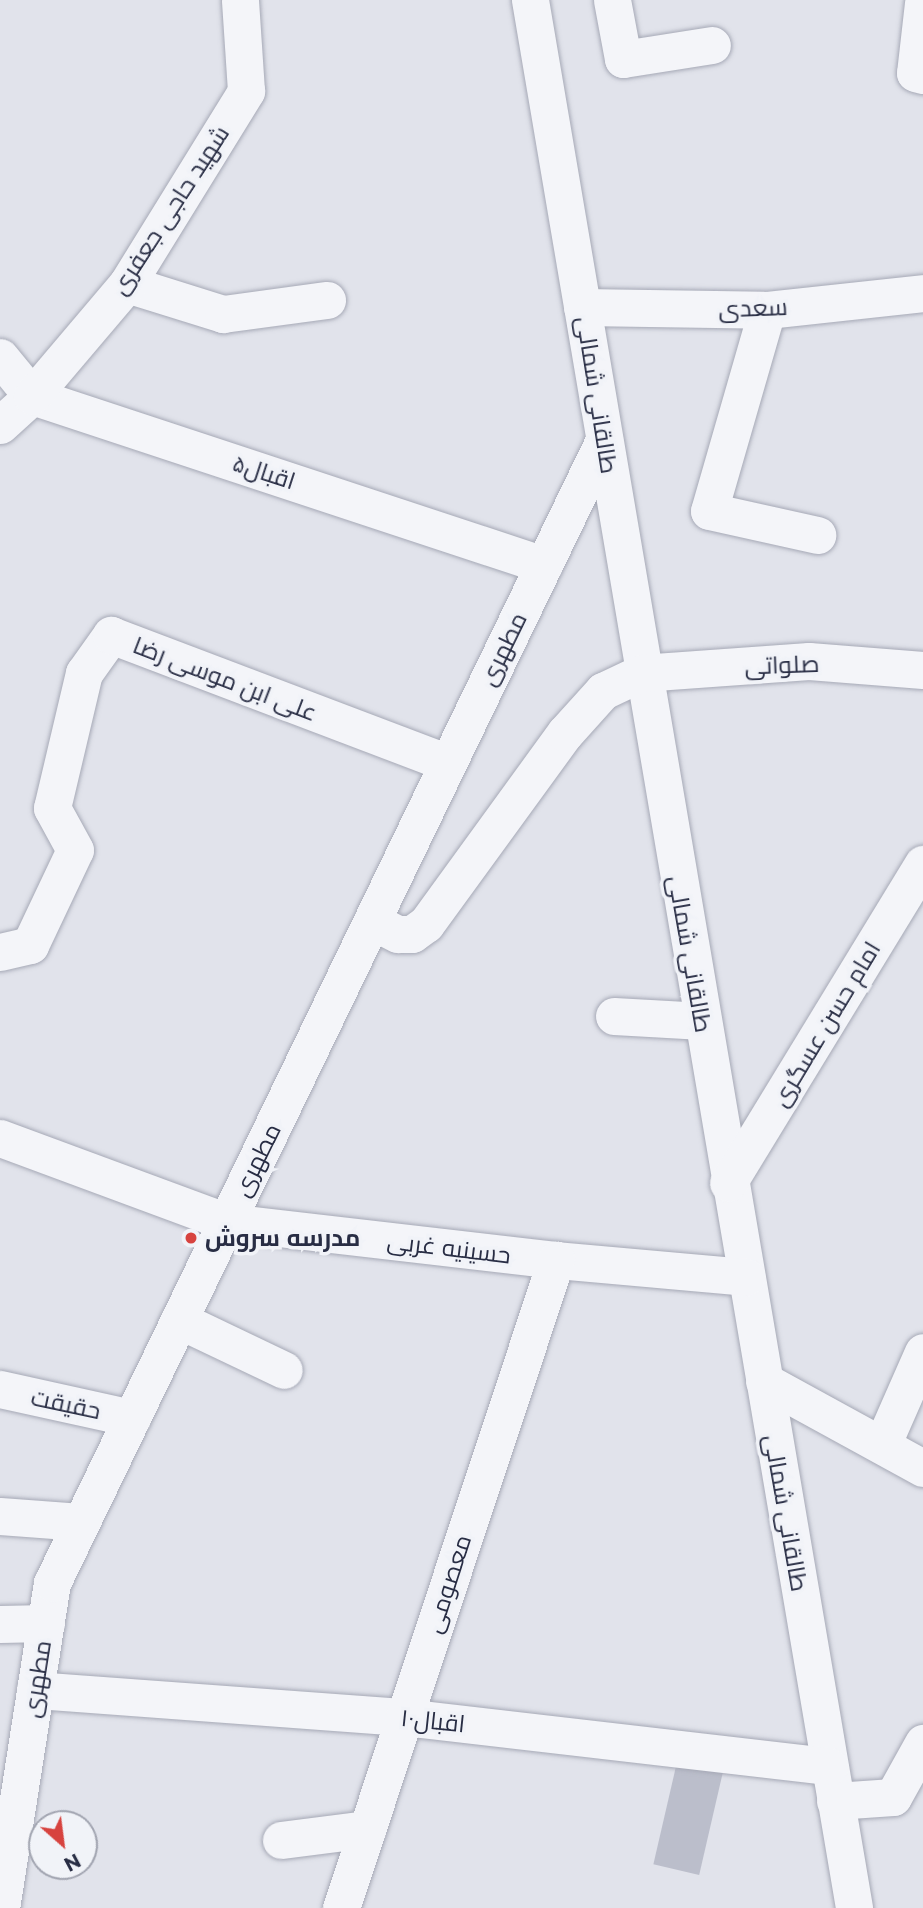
<!DOCTYPE html>
<meta charset="utf-8">
<style>
body{margin:0}
#map{position:relative;width:923px;height:1908px;overflow:hidden;background:#e1e3eb;font-family:Montserrat,Cairo,sans-serif}
div>[style]{position:absolute}
.building>*{inset:0;background:#bbbecb;transform-origin:0 0}
.roads{filter:drop-shadow(0 0 2px #a6a9b6) drop-shadow(0 0 2px #a6a9b6)}
.minor>*{height:37px;margin:-18.5px;padding:0 18.5px;transform-origin:18.5px;border-radius:18.5px;background:#f4f5f9}
.dots>*{width:19px;height:19px;translate:-50% -50%;box-sizing:border-box;border:4px solid #f1f3f8;border-radius:50%}
span{translate:-50% -50%;white-space:nowrap;text-align:center;line-height:1.15;-webkit-text-stroke:7px #f1f3f8;paint-order:stroke}
.street-label{font-size:24px;color:#282d44}
.poi-label{font-size:24px;color:#282d44;font-weight:700}
.left{translate:0 -50%;text-align:left}
.north{position:absolute;left:28px;top:1810px;width:70px;height:70px;box-sizing:border-box;background:#f1f3f8;border:2px solid #a1a4b0;border-radius:50%;rotate:152deg;font-size:19px;font-weight:700;line-height:28px;text-align:center;color:#282d44}
.north::after{content:'';display:block;margin:auto;width:24px;height:32px;background:#d7433f;clip-path:polygon(50% 0,100% 100%,50% 72%,0 100%)}
</style>
<div id="map">
<div class="building">
<div style="left:677px;top:1762px;width:47px;height:105px;rotate:13deg"></div>
</div>
<div class="roads">
<div class="minor">
<div style="left:530px;top:0;width:1935px;rotate:80.36deg"></div>
<div style="left:612px;top:0;width:60px;rotate:79.4deg"></div>
<div style="left:623px;top:59px;width:90px;rotate:-8.9deg"></div>
<div style="left:923px;top:3px;width:70px;rotate:96.5deg"></div>
<div style="left:915px;top:73px;width:8px;rotate:14deg"></div>
<div style="left:127px;top:284px;width:101px;rotate:17.4deg"></div>
<div style="left:223px;top:314px;width:105px;rotate:-7.7deg"></div>
<div style="left:582px;top:307px;width:185px;rotate:0.9deg"></div>
<div style="left:767px;top:310px;width:157px;rotate:-6.2deg"></div>
<div style="left:767px;top:310px;width:209px;rotate:106.1deg"></div>
<div style="left:709px;top:511px;width:111px;rotate:12.5deg"></div>
<div style="left:0;top:357px;width:50px;rotate:50.6deg"></div>
<div style="left:32px;top:396px;width:539px;rotate:18.27deg"></div>
<div style="left:0;top:425px;width:43px;rotate:-42.2deg"></div>
<div style="left:32px;top:396px;width:147px;rotate:-49.7deg"></div>
<div style="left:127px;top:284px;width:227px;rotate:-58.3deg"></div>
<div style="left:246px;top:91px;width:91px;rotate:-93.8deg"></div>
<div style="left:372px;top:921px;width:29px;rotate:27deg"></div>
<div style="left:398px;top:934px;width:14px"></div>
<div style="left:412px;top:934px;width:17px;rotate:-36deg"></div>
<div style="left:426px;top:924px;width:236px;rotate:-54deg"></div>
<div style="left:565px;top:733px;width:57px;rotate:-47.9deg"></div>
<div style="left:603px;top:691px;width:42px;rotate:-25.3deg"></div>
<div style="left:641px;top:673px;width:168px;rotate:-4.1deg"></div>
<div style="left:809px;top:661px;width:114px;rotate:4.5deg"></div>
<div style="left:0;top:952px;width:31px;rotate:-13deg"></div>
<div style="left:30px;top:945px;width:105px;rotate:-64.7deg"></div>
<div style="left:75px;top:850px;width:48px;rotate:-118.7deg"></div>
<div style="left:52px;top:808px;width:139px;rotate:-76.7deg"></div>
<div style="left:84px;top:673px;width:47px;rotate:-54.6deg"></div>
<div style="left:111px;top:635px;width:360px;rotate:20.8deg"></div>
<div style="left:614px;top:1016px;width:89px;rotate:3.2deg"></div>
<div style="left:0;top:1138px;width:242px;rotate:20.3deg"></div>
<div style="left:227px;top:1222px;width:331px;rotate:6.6deg"></div>
<div style="left:556px;top:1260px;width:191px;rotate:5.1deg"></div>
<div style="left:728px;top:1183px;width:374px;rotate:-58.6deg"></div>
<div style="left:179px;top:1320px;width:116px;rotate:25.5deg"></div>
<div style="left:764px;top:1381px;width:181px;rotate:28.7deg"></div>
<div style="left:0;top:1389px;width:135px;rotate:12.4deg"></div>
<div style="left:883px;top:1443px;width:99px;rotate:-66.3deg"></div>
<div style="left:0;top:1516px;width:81px;rotate:4.2deg"></div>
<div style="left:0;top:1624px;width:46px;rotate:-1.2deg"></div>
<div style="left:35px;top:1690px;width:370px;rotate:4.2deg"></div>
<div style="left:404px;top:1717px;width:428px;rotate:6.6deg"></div>
<div style="left:835px;top:1801px;width:58px;rotate:-3.9deg"></div>
<div style="left:893px;top:1797px;width:62px;rotate:-60.9deg"></div>
<div style="left:281px;top:1840px;width:87px;rotate:-7.3deg"></div>
<div style="left:1px;top:1908px;width:329px;rotate:-81.1deg"></div>
<div style="left:52px;top:1583px;width:1269px;rotate:-64.22deg"></div>
<div style="left:341px;top:1908px;width:683px;rotate:-71.64deg"></div>
</div>
</div>
<div class="dots">
<div style="left:191px;top:1238px;background:#d7433f"></div>
</div>
<div class="street-label">
<span style="left:170px;top:210px;rotate:-57deg">شهید حاجی جعفری</span>
<span style="left:753px;top:308px;rotate:-2deg">سعدی</span>
<span style="left:597px;top:395px;rotate:81deg">طالقانی شمالی</span>
<span style="left:264px;top:472px;rotate:18deg">اقبال۵</span>
<span style="left:503px;top:649px;rotate:-64deg">مطهری</span>
<span style="left:782px;top:665px;rotate:-2deg">صلواتی</span>
<span style="left:225px;top:679px;rotate:21deg">علی ابن موسی رضا</span>
<span style="left:690px;top:954px;rotate:80deg">طالقانی شمالی</span>
<span style="left:826px;top:1024px;rotate:-59deg">امام حسن عسگری</span>
<span style="left:257px;top:1160px;rotate:-64deg">مطهری</span>
<span style="left:449px;top:1248px;rotate:7deg">حسینیه غربی</span>
<span style="left:66px;top:1404px;rotate:12deg">حقیقت</span>
<span style="left:786px;top:1513px;rotate:80deg">طالقانی شمالی</span>
<span style="left:448px;top:1584px;rotate:-72deg">معصومی</span>
<span style="left:37px;top:1679px;rotate:-81deg">مطهری</span>
<span style="left:433px;top:1721px;rotate:6deg">اقبال۱۰</span>
</div>
<div class="poi-label">
<span class="left" style="left:205px;top:1238px">مدرسه سروش</span>
</div>
<div class="north">N</div>
</div>
